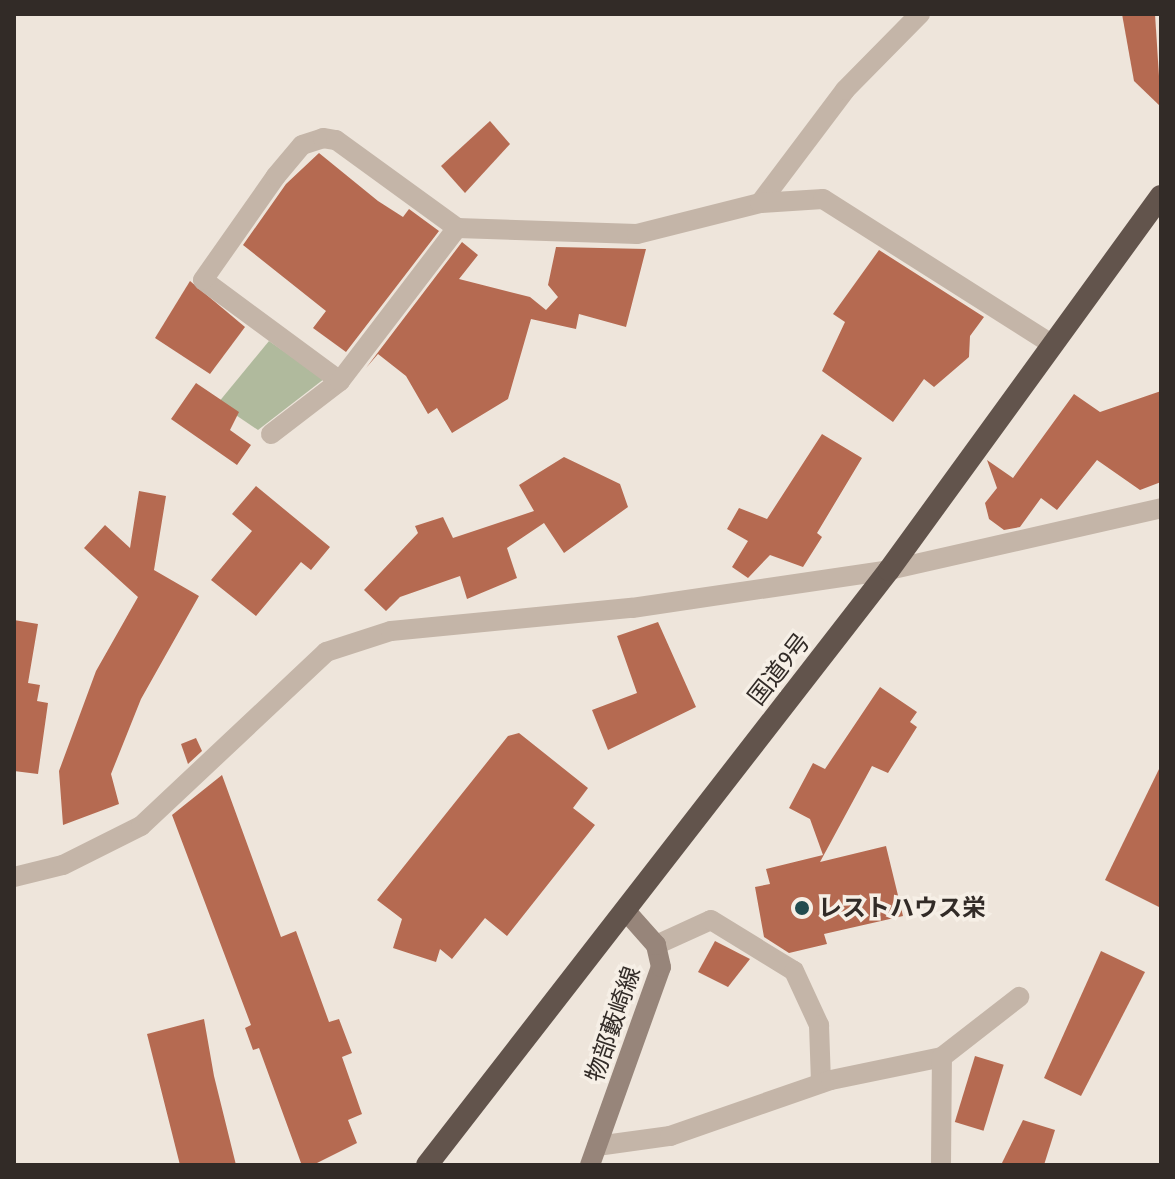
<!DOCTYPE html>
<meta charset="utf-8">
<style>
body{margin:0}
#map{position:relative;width:1175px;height:1179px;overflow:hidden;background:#eee5db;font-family:"Asap Condensed","Noto Sans JP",sans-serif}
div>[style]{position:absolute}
.green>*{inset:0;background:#b0ba9d}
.building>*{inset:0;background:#b56a51;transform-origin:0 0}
.minor>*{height:20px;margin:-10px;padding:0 10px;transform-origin:10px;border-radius:10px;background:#c4b5a8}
.secondary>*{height:20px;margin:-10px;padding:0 10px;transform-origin:10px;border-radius:10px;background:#97857a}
.trunk>*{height:22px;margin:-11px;padding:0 11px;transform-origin:11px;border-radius:11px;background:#62544c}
.dots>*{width:22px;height:22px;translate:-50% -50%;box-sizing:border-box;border:4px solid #f6efe6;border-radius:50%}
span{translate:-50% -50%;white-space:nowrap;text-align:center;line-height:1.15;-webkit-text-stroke:7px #f6efe6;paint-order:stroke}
.street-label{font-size:24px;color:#322b27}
.poi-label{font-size:24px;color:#322b27;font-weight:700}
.left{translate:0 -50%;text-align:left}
.frame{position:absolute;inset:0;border:16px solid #322b27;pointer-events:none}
</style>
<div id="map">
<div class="green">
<div style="clip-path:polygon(269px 341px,324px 379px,258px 430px,218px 403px)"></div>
</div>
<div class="building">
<div style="clip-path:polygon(1122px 14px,1155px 14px,1161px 107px,1134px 81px)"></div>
<div style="clip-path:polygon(490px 121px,510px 144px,465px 193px,441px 166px)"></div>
<div style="clip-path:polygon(319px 153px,378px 201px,403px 217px,409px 209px,439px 231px,346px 352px,313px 328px,326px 311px,243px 245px,286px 184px)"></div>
<div style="clip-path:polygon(462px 242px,478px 255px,459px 279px,530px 297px,546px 310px,558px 297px,548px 285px,556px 247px,646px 249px,626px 327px,579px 314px,576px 329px,531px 319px,508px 399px,452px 433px,437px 408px,428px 414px,406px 376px,378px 354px,366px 368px)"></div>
<div style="clip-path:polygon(879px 250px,984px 317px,970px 336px,969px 357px,934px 387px,924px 379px,893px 422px,822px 371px,845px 322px,833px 314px)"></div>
<div style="clip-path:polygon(190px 281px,245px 327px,210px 374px,155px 338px)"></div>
<div style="clip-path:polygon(196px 383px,239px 412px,230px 430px,251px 445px,237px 465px,171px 419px)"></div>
<div style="clip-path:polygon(1161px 391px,1161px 482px,1140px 490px,1097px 460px,1057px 510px,1041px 498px,1020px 527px,1004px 530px,989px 519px,985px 503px,997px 488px,987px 460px,1013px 478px,1074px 394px,1100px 412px)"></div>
<div style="clip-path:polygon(822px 434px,862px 458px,817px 533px,822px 537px,803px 567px,770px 555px,748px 578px,732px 567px,748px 541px,727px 529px,739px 508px,767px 519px)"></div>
<div style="clip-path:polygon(564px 457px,620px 484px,628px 507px,564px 553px,544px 523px,507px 548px,517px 578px,467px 599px,460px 576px,400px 597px,386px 611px,364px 590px,418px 533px,415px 526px,443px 517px,453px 538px,534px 511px,519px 485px)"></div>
<div style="clip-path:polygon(256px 486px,330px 547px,311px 570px,301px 562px,256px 616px,211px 580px,252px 531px,232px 514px)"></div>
<div style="clip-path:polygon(139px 491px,166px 496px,154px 570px,199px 596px,141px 699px,111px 774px,119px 804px,63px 825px,59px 771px,96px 671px,138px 597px,84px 548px,105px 525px,130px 548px)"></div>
<div style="clip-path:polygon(14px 620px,38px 624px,28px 683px,40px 685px,37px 701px,48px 703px,38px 774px,14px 771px)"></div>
<div style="clip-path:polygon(658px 622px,696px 707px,608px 750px,592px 710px,637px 693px,617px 636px)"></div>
<div style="clip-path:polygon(880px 687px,917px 712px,910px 722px,917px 727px,888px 773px,872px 766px,820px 862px,886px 846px,903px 916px,824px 934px,827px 944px,789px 953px,764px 937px,755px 887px,770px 884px,766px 869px,823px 855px,810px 819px,789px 808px,813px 763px,825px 769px)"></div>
<div style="clip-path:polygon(519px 733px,588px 788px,573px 808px,595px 825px,507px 936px,485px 918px,452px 959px,440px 949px,436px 962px,393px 948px,402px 919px,377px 900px,508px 736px)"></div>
<div style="clip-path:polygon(196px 738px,202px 751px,188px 764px,181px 744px)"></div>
<div style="clip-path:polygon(1161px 765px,1161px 908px,1105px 880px)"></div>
<div style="clip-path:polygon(222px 775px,281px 937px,296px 931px,329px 1022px,339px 1019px,352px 1053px,342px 1057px,362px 1114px,348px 1120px,357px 1143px,315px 1164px,301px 1163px,259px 1048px,253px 1050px,245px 1028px,251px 1025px,172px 815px)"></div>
<div style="clip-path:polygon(715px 941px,750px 959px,728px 987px,698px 972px)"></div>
<div style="clip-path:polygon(1101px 951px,1145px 972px,1081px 1096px,1044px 1078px)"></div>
<div style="clip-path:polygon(204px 1019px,214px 1076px,236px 1165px,180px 1165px,147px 1034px)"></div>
<div style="left:975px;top:1056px;width:30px;height:69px;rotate:17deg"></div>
<div style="clip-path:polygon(1023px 1120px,1055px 1130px,1044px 1165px,1001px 1165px)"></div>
</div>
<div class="minor">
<div style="left:760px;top:203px;width:141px;rotate:-53deg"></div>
<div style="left:845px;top:90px;width:107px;rotate:-45.4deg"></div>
<div style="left:340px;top:381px;width:170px;rotate:-143.6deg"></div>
<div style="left:203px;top:280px;width:127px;rotate:-54.9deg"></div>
<div style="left:276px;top:176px;width:40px;rotate:-50deg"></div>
<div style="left:302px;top:145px;width:22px;rotate:-18deg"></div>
<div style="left:323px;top:138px;width:13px;rotate:9deg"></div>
<div style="left:336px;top:140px;width:150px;rotate:36deg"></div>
<div style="left:457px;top:228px;width:180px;rotate:1.9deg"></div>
<div style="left:637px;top:234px;width:127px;rotate:-14.1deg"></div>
<div style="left:760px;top:203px;width:63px;rotate:-3.6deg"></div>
<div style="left:823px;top:199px;width:269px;rotate:32.4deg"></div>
<div style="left:271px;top:434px;width:87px;rotate:-37.5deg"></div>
<div style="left:340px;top:381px;width:193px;rotate:-52.6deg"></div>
<div style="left:14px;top:877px;width:50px;rotate:-13.8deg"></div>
<div style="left:63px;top:865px;width:87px;rotate:-26.6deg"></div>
<div style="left:141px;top:826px;width:254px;rotate:-43.2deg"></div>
<div style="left:326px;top:652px;width:68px;rotate:-17.9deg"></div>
<div style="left:391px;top:631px;width:242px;rotate:-5.5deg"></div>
<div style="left:632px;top:608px;width:260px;rotate:-8.4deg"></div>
<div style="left:889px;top:570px;width:279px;rotate:-12.8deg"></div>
<div style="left:656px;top:945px;width:60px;rotate:-24.4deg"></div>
<div style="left:711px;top:920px;width:97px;rotate:31.6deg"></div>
<div style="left:794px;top:971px;width:60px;rotate:65.2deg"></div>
<div style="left:819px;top:1025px;width:58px;rotate:88deg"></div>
<div style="left:597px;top:1146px;width:74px;rotate:-7.8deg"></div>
<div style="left:670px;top:1136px;width:170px;rotate:-19.2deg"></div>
<div style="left:831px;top:1080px;width:113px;rotate:-11.7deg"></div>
<div style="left:942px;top:1057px;width:98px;rotate:-37.9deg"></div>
<div style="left:941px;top:1165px;width:108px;rotate:-89.5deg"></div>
</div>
<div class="secondary">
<div style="left:590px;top:1165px;width:210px;rotate:-70.3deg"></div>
<div style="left:661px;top:967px;width:23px;rotate:-103deg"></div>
<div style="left:656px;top:945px;width:47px;rotate:-131.5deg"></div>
</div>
<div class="trunk">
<div style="left:427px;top:1165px;width:753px;rotate:-52.17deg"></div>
<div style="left:889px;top:570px;width:462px;rotate:-54deg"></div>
</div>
<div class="dots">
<div style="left:802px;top:908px;background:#224b4e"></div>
</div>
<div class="street-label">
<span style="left:779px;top:669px;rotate:-52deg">国道9号</span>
<span style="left:613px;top:1024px;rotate:-71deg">物部藪崎線</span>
</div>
<div class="poi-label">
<span class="left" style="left:818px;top:908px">レストハウス栄</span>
</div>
<div class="frame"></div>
</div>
